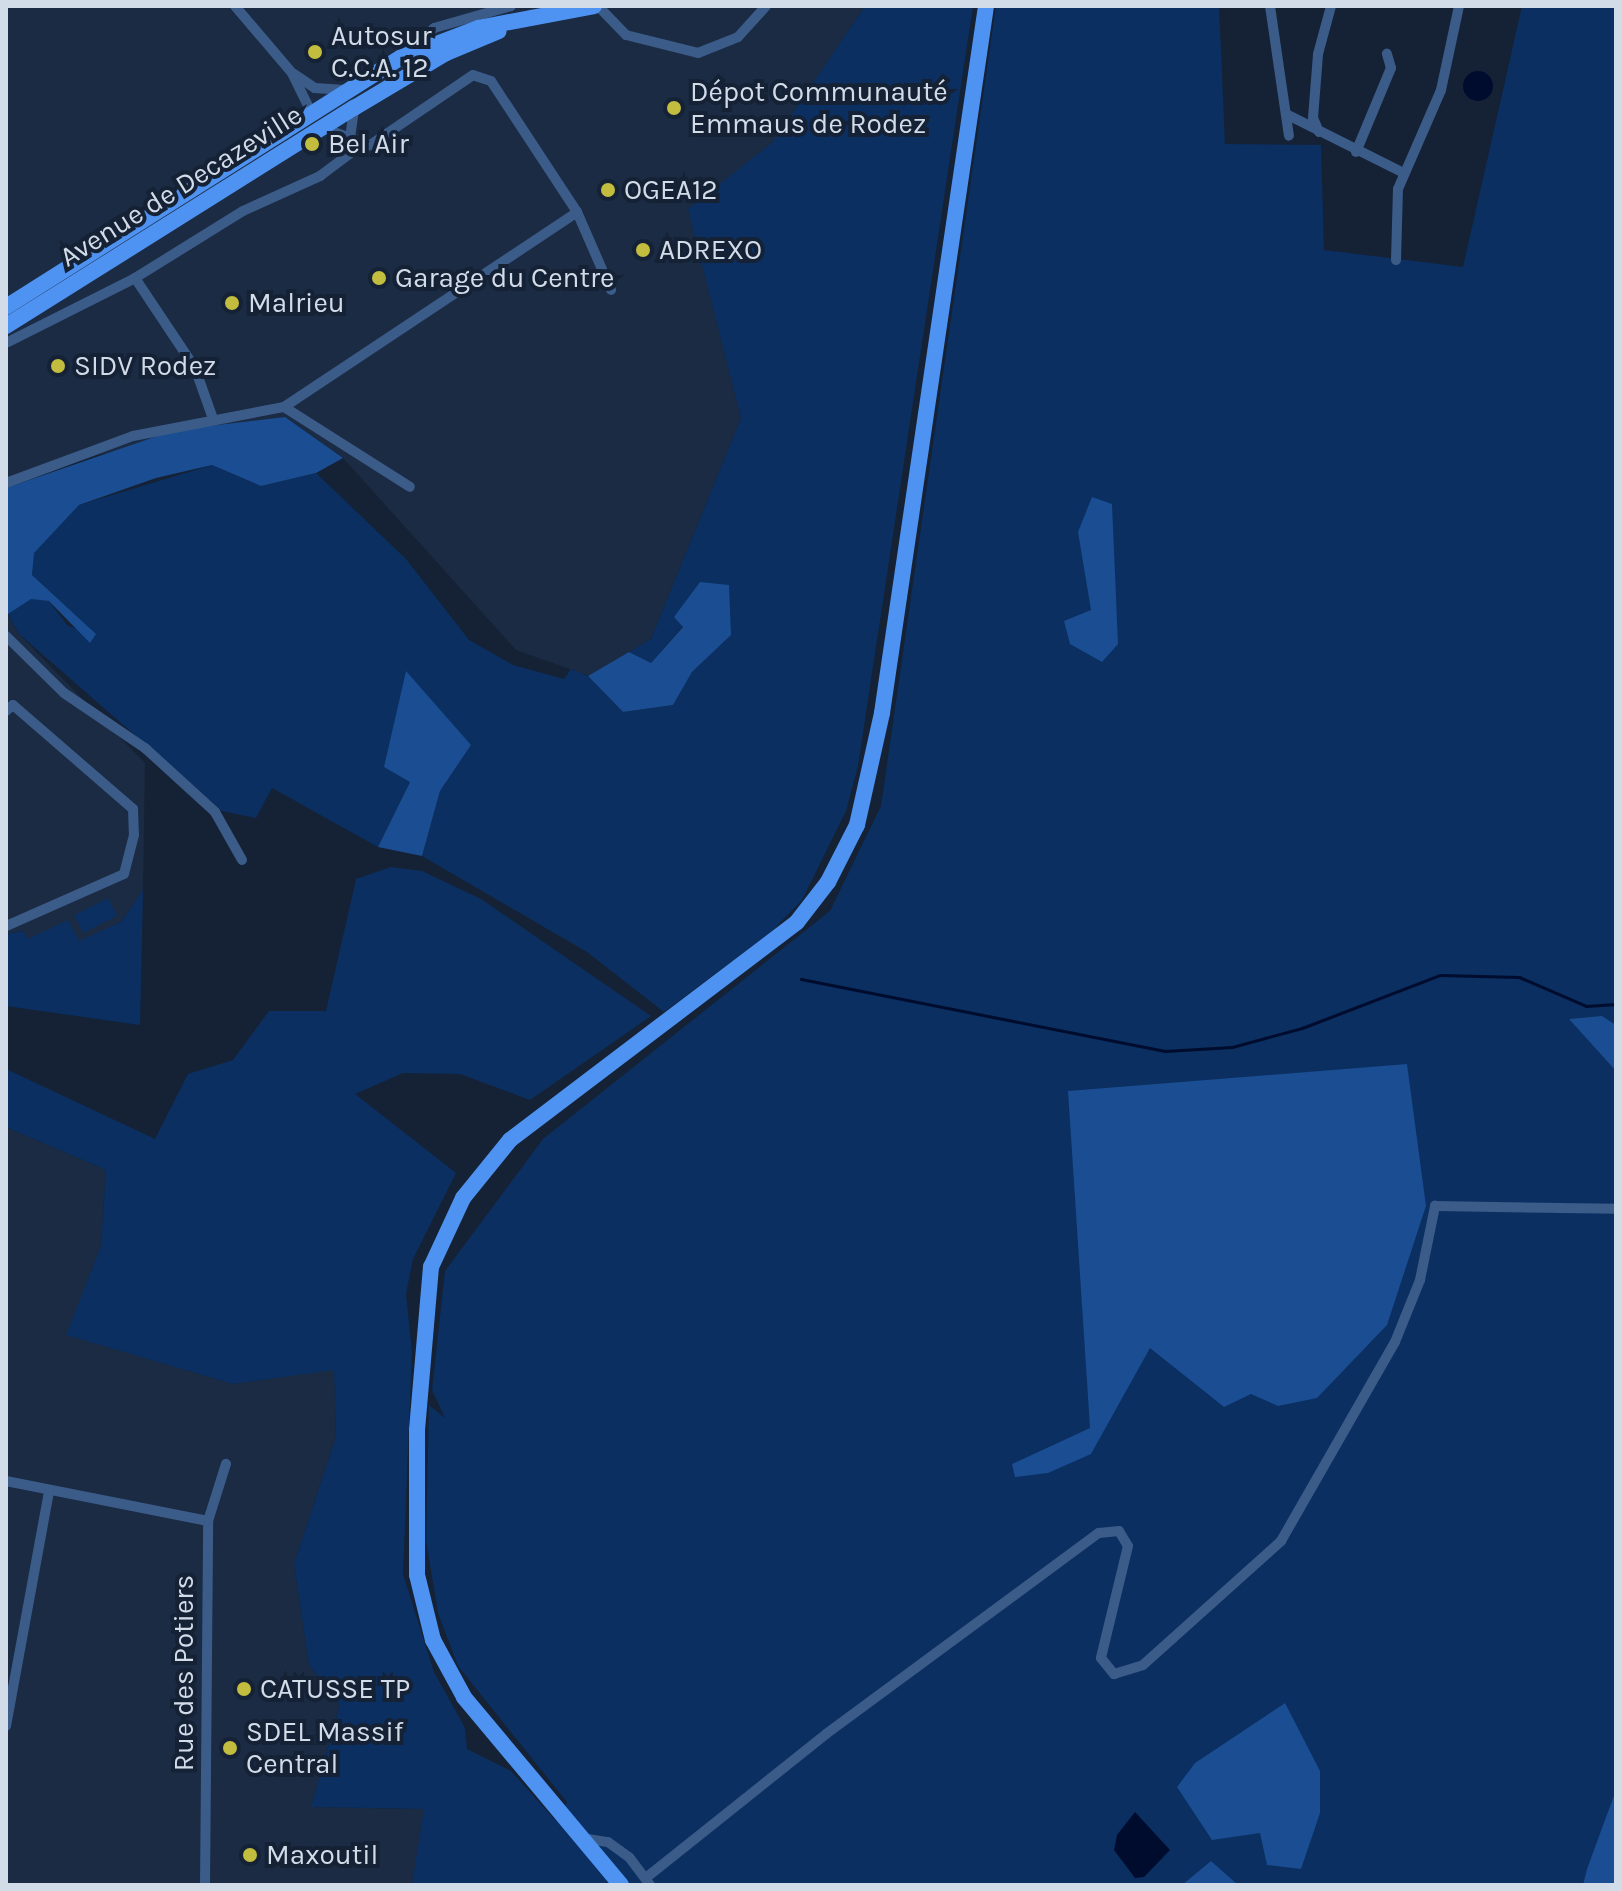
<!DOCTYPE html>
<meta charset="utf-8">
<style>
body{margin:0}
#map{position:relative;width:1622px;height:1891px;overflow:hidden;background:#152235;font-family:Karla,sans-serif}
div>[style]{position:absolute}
.built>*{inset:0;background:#1a2b43}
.green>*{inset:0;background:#0a2f60;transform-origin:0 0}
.forest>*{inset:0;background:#1a4d91}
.water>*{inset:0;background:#000c2e}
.round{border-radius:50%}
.stream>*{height:3px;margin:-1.5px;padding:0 1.5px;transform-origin:1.5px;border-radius:1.5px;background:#000c2e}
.minor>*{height:10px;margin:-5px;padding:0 5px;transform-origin:5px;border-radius:5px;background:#3b5b89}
.primary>*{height:16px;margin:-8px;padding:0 8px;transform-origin:8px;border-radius:8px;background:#4f93f2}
.dots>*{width:22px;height:22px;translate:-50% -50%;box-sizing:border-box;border:4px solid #152235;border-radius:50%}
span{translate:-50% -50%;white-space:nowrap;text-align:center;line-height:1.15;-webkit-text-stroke:8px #152235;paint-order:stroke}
.poi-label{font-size:28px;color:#d2dce9}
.left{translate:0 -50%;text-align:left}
.street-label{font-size:28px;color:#d2dce9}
.frame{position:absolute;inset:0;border:8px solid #d2dce9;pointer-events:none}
</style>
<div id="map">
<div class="built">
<div style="clip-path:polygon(6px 6px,865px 6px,773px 143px,689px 209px,741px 418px,651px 639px,589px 676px,516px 650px,343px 458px,285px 417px,98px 455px,6px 488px)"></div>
<div style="clip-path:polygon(6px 611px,19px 634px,145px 763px,143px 890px,121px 922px,79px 942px,27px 940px,22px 931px,6px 934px)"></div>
<div style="clip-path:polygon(6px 1127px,106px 1170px,101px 1246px,67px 1335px,233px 1384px,334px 1369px,336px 1437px,294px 1564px,309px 1665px,340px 1705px,311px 1807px,425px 1809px,412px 1885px,6px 1885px)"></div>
</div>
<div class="green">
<div style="clip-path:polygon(865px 6px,973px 6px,858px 766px,846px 811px,802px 900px,771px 932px,664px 1012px,587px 952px,422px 856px,440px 791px,471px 745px,410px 782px,378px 847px,272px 788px,256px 818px,222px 811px,19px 634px,8px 614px,31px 598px,49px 601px,68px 626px,96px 634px,32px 575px,33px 553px,79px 505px,212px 465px,261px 486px,316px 473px,406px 559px,469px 640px,513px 665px,564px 679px,571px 669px,588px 676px,623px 712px,673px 705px,692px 672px,731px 635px,683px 626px,651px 663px,629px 652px,651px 639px,741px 418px,688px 209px,773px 142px)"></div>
<div style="clip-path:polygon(996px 6px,1219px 6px,1225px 144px,1321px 145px,1324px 250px,1463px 267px,1522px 6px,1616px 6px,1616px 1885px,412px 1885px,424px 1809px,311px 1807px,340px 1705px,309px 1665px,294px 1564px,336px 1437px,334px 1370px,233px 1384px,66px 1335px,101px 1246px,106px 1170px,6px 1127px,6px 1069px,155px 1139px,188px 1074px,233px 1060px,269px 1011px,326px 1011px,356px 879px,391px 867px,422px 871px,481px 899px,651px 1016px,530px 1100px,460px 1074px,403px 1073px,355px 1094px,456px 1173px,413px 1259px,406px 1294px,412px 1352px,403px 1574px,434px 1672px,465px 1728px,467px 1749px,511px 1771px,556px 1821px,567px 1802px,458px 1666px,438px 1613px,426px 1540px,429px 1405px,445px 1418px,432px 1390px,445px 1271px,543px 1139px,830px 911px,881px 806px)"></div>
<div style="clip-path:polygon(143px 890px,140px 1025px,6px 1006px,6px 934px,23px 931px,28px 939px,68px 920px,79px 941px,121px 922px)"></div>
<div style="left:108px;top:898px;width:20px;height:38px;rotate:63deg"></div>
</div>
<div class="forest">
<div style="clip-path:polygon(285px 417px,343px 458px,316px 473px,261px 486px,212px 465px,156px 478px,79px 505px,34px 553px,32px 575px,96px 634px,90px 643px,49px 601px,31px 599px,8px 614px,6px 488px,175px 430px)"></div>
<div style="clip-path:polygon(1092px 497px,1112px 504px,1118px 644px,1102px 662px,1070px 644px,1064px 621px,1091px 610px,1078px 532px)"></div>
<div style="clip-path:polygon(700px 582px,729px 585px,731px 635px,692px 672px,673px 705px,623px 712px,588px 676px,629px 652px,651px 663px,683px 627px,674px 617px)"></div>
<div style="clip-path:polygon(406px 671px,471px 745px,440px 791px,422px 856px,378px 847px,410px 782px,384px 767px)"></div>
<div style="clip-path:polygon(1602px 1016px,1616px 1025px,1616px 1071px,1569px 1019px)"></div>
<div style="clip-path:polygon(1407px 1064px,1426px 1206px,1387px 1325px,1317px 1398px,1278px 1406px,1251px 1394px,1224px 1407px,1150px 1348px,1091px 1454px,1048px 1473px,1015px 1477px,1012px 1464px,1090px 1428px,1068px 1091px)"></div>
<div style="clip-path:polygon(1285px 1703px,1320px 1771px,1320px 1813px,1301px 1869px,1267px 1865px,1260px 1833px,1212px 1840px,1177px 1787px,1195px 1763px)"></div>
<div style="clip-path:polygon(1616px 1790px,1616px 1885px,1583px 1885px,1587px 1869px)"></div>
<div style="clip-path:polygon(1211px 1861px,1238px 1885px,1182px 1885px)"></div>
</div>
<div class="water">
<div class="round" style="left:1463px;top:71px;width:30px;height:30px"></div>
<div style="clip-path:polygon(1135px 1812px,1170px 1850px,1144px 1877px,1135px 1878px,1114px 1850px,1117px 1835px)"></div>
</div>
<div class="stream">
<div style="left:801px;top:979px;width:371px;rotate:11.2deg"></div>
<div style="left:1165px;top:1051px;width:67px;rotate:-3.4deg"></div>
<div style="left:1232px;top:1047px;width:73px;rotate:-15.2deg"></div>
<div style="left:1302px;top:1028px;width:148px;rotate:-21deg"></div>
<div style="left:1440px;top:975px;width:79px;rotate:1.5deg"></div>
<div style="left:1519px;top:977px;width:73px;rotate:23.4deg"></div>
<div style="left:1586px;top:1006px;width:30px;rotate:-4deg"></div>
</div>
<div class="minor">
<div style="left:235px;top:6px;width:88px;rotate:49.6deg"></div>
<div style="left:292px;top:73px;width:43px;rotate:64deg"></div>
<div style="left:598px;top:6px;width:40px;rotate:46deg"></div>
<div style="left:626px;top:35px;width:74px;rotate:14deg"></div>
<div style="left:698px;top:53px;width:43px;rotate:-21.8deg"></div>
<div style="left:738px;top:37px;width:42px;rotate:-47.9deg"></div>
<div style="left:1270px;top:6px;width:131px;rotate:81.7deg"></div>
<div style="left:408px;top:51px;width:35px;rotate:-41deg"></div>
<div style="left:434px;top:28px;width:80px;rotate:-15.9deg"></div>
<div style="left:294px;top:74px;width:25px;rotate:34deg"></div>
<div style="left:315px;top:88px;width:30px;rotate:4deg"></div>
<div style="left:1286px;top:114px;width:132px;rotate:26.6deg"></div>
<div style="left:323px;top:128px;width:29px;rotate:20deg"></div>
<div style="left:350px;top:138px;width:30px;rotate:-82deg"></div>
<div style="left:1319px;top:132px;width:15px;rotate:-113deg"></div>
<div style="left:1313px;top:118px;width:64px;rotate:-85.5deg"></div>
<div style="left:1318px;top:54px;width:50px;rotate:-74.8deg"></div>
<div style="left:1356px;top:152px;width:91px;rotate:-67.4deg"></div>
<div style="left:1391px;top:68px;width:15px;rotate:-106deg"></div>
<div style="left:577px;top:212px;width:85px;rotate:66.4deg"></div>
<div style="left:1396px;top:260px;width:71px;rotate:-88.4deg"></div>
<div style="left:1398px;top:189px;width:108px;rotate:-66.5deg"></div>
<div style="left:1441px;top:90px;width:86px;rotate:-77.9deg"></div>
<div style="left:135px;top:278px;width:108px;rotate:56.3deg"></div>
<div style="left:195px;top:368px;width:51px;rotate:70.5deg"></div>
<div style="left:8px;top:342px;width:142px;rotate:-26.7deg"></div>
<div style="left:135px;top:278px;width:127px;rotate:-31.8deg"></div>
<div style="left:243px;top:211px;width:85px;rotate:-24.4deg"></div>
<div style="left:320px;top:176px;width:45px;rotate:-36.9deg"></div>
<div style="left:284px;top:407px;width:149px;rotate:32.4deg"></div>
<div style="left:6px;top:483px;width:135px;rotate:-20.3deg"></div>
<div style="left:133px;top:436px;width:154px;rotate:-10.9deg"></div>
<div style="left:284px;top:407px;width:352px;rotate:-33.6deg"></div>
<div style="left:577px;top:212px;width:157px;rotate:-123.3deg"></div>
<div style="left:491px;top:81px;width:19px;rotate:-162deg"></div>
<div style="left:473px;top:75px;width:125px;rotate:145.8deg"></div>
<div style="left:370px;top:145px;width:15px;rotate:164deg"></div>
<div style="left:356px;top:149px;width:13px;rotate:-119deg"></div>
<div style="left:6px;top:636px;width:81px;rotate:44.5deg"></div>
<div style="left:64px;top:693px;width:98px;rotate:34.2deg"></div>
<div style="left:145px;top:748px;width:95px;rotate:42.4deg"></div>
<div style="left:215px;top:812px;width:55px;rotate:60.6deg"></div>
<div style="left:6px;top:711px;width:9px;rotate:-41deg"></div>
<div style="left:13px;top:705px;width:159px;rotate:40.9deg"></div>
<div style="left:133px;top:809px;width:26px;rotate:88deg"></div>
<div style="left:134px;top:835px;width:40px;rotate:104.4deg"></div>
<div style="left:124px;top:874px;width:129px;rotate:156.2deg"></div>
<div style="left:6px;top:1481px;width:206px;rotate:11.2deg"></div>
<div style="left:6px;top:1726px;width:239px;rotate:-79.6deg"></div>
<div style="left:588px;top:1839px;width:20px;rotate:9deg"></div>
<div style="left:608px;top:1842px;width:26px;rotate:36deg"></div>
<div style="left:629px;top:1857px;width:35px;rotate:53deg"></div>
<div style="left:647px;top:1877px;width:229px;rotate:-38.6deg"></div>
<div style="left:826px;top:1734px;width:339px;rotate:-36.4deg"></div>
<div style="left:1099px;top:1533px;width:20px;rotate:-6deg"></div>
<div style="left:1119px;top:1531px;width:17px;rotate:59deg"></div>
<div style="left:1128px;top:1546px;width:115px;rotate:103.6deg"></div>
<div style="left:1101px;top:1658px;width:21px;rotate:51deg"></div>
<div style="left:1114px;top:1674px;width:30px;rotate:-17deg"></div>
<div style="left:1143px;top:1665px;width:186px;rotate:-41.9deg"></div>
<div style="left:1281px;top:1541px;width:229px;rotate:-60.2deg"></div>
<div style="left:1395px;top:1342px;width:67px;rotate:-68deg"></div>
<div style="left:1420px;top:1280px;width:76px;rotate:-78.5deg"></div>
<div style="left:1435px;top:1206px;width:181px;rotate:0.9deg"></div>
<div style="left:205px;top:1885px;width:364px;rotate:-89.5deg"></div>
<div style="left:208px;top:1521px;width:60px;rotate:-72.5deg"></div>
</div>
<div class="primary">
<div style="left:6px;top:307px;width:466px;rotate:-32.3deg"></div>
<div style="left:400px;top:58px;width:84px;rotate:-21deg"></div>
<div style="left:478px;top:28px;width:118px;rotate:-10.7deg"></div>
<div style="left:6px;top:326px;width:411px;rotate:-32.1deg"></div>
<div style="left:354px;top:108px;width:107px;rotate:-30.9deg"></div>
<div style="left:446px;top:53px;width:57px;rotate:-22.5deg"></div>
<div style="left:621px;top:1885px;width:245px;rotate:-129.9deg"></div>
<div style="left:464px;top:1697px;width:65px;rotate:-118.5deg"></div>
<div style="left:433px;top:1640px;width:67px;rotate:-103.8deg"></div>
<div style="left:417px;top:1575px;width:145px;rotate:-90deg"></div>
<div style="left:417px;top:1430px;width:164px;rotate:-85.1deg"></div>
<div style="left:431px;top:1267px;width:76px;rotate:-65.1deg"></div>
<div style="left:463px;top:1198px;width:75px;rotate:-51deg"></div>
<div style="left:510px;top:1140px;width:360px;rotate:-37.2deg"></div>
<div style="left:797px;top:922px;width:51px;rotate:-52.2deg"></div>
<div style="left:828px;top:882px;width:64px;rotate:-63deg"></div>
<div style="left:857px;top:825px;width:115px;rotate:-77.4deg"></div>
<div style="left:882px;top:713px;width:715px;rotate:-81.63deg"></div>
</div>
<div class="dots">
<div style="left:315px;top:52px;background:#c2bd3f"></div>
<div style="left:674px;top:108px;background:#c2bd3f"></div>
<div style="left:312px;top:144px;background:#c2bd3f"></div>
<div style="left:608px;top:190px;background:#c2bd3f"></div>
<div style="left:643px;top:250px;background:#c2bd3f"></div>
<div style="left:379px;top:278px;background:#c2bd3f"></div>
<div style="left:232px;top:303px;background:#c2bd3f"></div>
<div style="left:58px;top:366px;background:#c2bd3f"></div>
<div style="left:244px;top:1689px;background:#c2bd3f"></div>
<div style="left:230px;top:1748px;background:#c2bd3f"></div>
<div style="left:250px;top:1855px;background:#c2bd3f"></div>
</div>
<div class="poi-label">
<span class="left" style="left:331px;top:52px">Autosur<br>C.C.A. 12</span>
<span class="left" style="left:690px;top:108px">Dépot Communauté<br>Emmaus de Rodez</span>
<span class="left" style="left:328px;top:144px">Bel Air</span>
<span class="left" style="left:624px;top:190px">OGEA12</span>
<span class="left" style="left:659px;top:250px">ADREXO</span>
<span class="left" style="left:395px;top:278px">Garage du Centre</span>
<span class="left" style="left:248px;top:303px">Malrieu</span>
<span class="left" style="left:74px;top:366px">SIDV Rodez</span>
<span class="left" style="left:260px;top:1689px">CATUSSE TP</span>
<span class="left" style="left:246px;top:1748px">SDEL Massif<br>Central</span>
<span class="left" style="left:266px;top:1855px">Maxoutil</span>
</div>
<div class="street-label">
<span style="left:181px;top:186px;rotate:-32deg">Avenue de Decazeville</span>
<span style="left:184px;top:1673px;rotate:-90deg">Rue des Potiers</span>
</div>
<div class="frame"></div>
</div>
